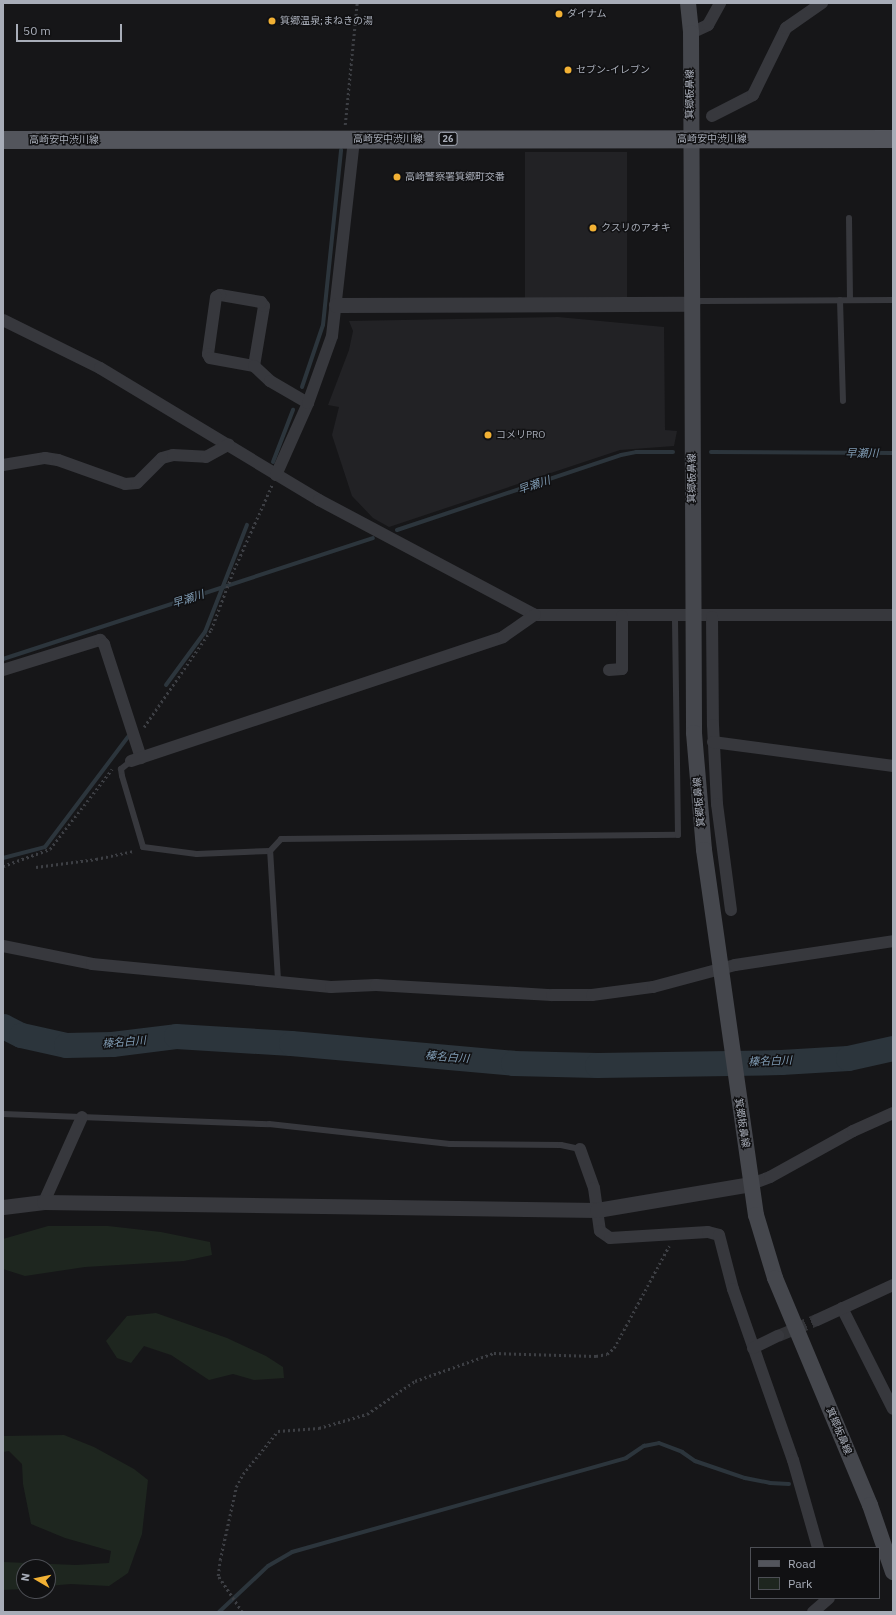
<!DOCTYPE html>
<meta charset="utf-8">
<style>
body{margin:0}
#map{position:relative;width:896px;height:1615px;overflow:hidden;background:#161618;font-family:"IBM Plex Sans","Noto Sans JP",sans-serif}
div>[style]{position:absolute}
.built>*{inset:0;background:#222225;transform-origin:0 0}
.green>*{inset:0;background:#1e261f}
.stream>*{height:4px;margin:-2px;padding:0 2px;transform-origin:2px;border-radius:2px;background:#2c353c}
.river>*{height:25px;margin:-12.5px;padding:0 12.5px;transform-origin:12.5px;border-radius:12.5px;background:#2c353c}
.minor-tunnel>*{height:12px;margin-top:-6px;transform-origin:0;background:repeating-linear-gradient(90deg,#333438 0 12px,transparent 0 18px)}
.path>*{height:2.5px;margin-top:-1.25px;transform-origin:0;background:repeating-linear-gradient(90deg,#3d3f44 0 2px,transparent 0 5px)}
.service>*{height:6px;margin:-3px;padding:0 3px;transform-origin:3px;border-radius:3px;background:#37383d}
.minor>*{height:12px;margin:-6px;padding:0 6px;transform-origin:6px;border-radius:6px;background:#37383d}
.tertiary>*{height:15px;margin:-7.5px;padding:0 7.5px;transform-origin:7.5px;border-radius:7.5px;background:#37383d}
.secondary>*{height:16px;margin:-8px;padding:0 8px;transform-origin:8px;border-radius:8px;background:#45474d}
.primary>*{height:18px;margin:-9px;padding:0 9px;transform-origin:9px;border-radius:9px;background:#53555c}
.dots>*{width:11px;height:11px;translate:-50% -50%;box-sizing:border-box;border:2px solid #111113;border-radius:50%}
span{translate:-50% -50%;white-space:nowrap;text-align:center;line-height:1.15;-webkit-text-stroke:3px #111113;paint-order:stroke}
.shield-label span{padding:1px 3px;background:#111113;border:1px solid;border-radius:3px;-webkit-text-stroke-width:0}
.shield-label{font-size:9px;color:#a8adb8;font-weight:700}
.poi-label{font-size:10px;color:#a8adb8}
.left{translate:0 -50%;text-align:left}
.street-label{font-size:10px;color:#a8adb8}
.water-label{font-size:11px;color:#7f9bb3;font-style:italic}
.frame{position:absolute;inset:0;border:4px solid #a8adb8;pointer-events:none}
.legend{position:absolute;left:750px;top:1547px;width:130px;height:52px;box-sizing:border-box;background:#111113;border:1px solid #4d4f55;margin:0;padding:5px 7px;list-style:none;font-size:12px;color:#a8adb8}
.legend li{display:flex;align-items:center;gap:8px;height:20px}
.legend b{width:20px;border:1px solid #4d4f55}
.north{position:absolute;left:16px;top:1559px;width:40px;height:40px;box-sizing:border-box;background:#111113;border:1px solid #4d4f55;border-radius:50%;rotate:279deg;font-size:11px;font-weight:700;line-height:16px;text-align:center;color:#a8adb8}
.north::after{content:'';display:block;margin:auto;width:14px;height:18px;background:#f2b134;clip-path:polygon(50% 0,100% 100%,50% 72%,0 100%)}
.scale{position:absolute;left:16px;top:24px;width:106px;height:18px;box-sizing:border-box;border:2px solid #a8adb8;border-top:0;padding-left:5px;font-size:12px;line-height:14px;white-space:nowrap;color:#a8adb8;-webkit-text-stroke:3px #111113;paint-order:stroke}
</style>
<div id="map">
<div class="built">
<div style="left:525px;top:152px;width:102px;height:146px"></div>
<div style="clip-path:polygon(558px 317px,664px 327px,665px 430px,677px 431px,674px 446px,620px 450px,389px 527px,373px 518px,352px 496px,332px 435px,339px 407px,328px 405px,349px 350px,353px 331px,349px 321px)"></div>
</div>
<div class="green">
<div style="clip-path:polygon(48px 1226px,108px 1226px,161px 1232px,210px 1242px,212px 1255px,184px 1261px,85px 1267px,25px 1276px,3px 1269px,3px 1239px)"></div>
<div style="clip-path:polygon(156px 1313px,227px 1338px,266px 1356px,283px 1367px,284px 1378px,254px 1380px,233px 1374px,209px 1380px,171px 1355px,144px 1346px,131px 1363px,117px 1358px,106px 1341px,127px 1316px)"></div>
<div style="clip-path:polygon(64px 1435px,94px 1447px,134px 1469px,148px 1480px,142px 1534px,128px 1573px,109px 1586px,71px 1584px,48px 1586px,48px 1567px,24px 1567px,24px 1589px,3px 1590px,3px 1562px,76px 1565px,109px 1563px,111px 1551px,65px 1538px,31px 1524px,23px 1484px,22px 1464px,9px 1451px,3px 1452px,3px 1436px)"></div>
</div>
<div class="stream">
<div style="left:302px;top:387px;width:65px;rotate:-71.3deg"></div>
<div style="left:323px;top:325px;width:176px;rotate:-84.1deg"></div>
<div style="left:711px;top:452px;width:182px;rotate:0.3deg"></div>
<div style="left:273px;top:462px;width:56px;rotate:-69deg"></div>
<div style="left:397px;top:530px;width:236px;rotate:-18.5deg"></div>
<div style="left:621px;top:455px;width:15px;rotate:-11deg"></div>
<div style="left:636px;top:452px;width:37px"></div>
<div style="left:3px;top:659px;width:389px;rotate:-18.1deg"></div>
<div style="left:166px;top:685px;width:66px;rotate:-53.7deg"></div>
<div style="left:205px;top:632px;width:115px;rotate:-68.6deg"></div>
<div style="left:3px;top:858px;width:43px;rotate:-14.7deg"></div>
<div style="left:45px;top:847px;width:138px;rotate:-53deg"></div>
<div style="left:219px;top:1612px;width:67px;rotate:-43.2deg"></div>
<div style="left:268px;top:1566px;width:28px;rotate:-30deg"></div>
<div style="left:292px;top:1552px;width:347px;rotate:-15.7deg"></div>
<div style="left:626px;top:1458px;width:22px;rotate:-34deg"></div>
<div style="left:644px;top:1446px;width:15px;rotate:-11deg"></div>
<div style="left:659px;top:1443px;width:25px;rotate:21deg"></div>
<div style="left:682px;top:1452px;width:16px;rotate:35deg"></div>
<div style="left:695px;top:1461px;width:53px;rotate:18.8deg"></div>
<div style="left:745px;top:1478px;width:25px;rotate:11deg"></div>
<div style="left:770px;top:1483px;width:19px;rotate:3deg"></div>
</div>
<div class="river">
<div style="left:3px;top:1026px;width:20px;rotate:27deg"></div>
<div style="left:21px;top:1035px;width:46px;rotate:12.5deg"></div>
<div style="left:66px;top:1045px;width:46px;rotate:-1.2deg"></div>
<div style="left:112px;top:1044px;width:64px;rotate:-7.1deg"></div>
<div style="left:176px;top:1036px;width:115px;rotate:3.5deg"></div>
<div style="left:291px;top:1043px;width:223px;rotate:5.1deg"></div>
<div style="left:513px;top:1063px;width:84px;rotate:1.4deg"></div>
<div style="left:597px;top:1065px;width:184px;rotate:-0.9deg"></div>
<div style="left:781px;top:1062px;width:67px;rotate:-3.4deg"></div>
<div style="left:848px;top:1058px;width:46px;rotate:-12.5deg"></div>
</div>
<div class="minor-tunnel">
<div style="left:778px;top:1336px;width:42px;rotate:-22.3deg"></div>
</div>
<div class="path">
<div style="left:345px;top:125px;width:123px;rotate:-84.4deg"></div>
<div style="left:144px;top:727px;width:118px;rotate:-55.4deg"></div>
<div style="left:211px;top:630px;width:60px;rotate:-69.4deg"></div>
<div style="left:232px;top:574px;width:98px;rotate:-65.8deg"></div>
<div style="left:3px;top:866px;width:50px;rotate:-19.9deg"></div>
<div style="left:50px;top:849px;width:101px;rotate:-52.2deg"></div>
<div style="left:36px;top:867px;width:61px;rotate:-7.6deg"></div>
<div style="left:96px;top:859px;width:39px;rotate:-12deg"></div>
<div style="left:242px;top:1612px;width:43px;rotate:-123.7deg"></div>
<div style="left:218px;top:1576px;width:16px;rotate:-83deg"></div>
<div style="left:220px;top:1560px;width:75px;rotate:-77.6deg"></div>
<div style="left:236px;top:1487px;width:15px;rotate:-62deg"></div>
<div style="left:243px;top:1474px;width:55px;rotate:-50.9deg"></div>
<div style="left:278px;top:1431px;width:41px;rotate:-4.2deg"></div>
<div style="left:319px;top:1428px;width:50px;rotate:-16.3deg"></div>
<div style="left:367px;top:1414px;width:58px;rotate:-34.5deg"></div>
<div style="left:415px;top:1381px;width:84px;rotate:-19.5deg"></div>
<div style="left:494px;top:1353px;width:102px;rotate:1.7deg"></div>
<div style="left:596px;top:1356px;width:11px;rotate:-10deg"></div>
<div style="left:607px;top:1354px;width:9px;rotate:-41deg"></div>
<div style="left:614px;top:1348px;width:116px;rotate:-61.7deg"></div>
</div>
<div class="service">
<div style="left:849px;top:218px;width:82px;rotate:89.3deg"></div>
<div style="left:840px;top:300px;width:101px;rotate:88.3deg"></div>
<div style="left:693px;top:303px;width:8px;rotate:-14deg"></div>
<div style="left:701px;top:301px;width:192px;rotate:-0.3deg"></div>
<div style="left:131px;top:761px;width:13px;rotate:141deg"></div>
<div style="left:121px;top:769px;width:7px;rotate:82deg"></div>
<div style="left:122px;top:776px;width:74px;rotate:73.5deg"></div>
<div style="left:143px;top:847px;width:54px;rotate:7.4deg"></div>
<div style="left:197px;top:854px;width:73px;rotate:-2.4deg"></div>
<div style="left:278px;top:980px;width:129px;rotate:-93.5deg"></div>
<div style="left:270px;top:851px;width:16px;rotate:-47deg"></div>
<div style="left:281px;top:839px;width:397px;rotate:-0.6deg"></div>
<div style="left:678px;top:835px;width:219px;rotate:-90.8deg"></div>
<div style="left:3px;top:1114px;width:266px;rotate:2.2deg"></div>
<div style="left:269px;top:1124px;width:182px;rotate:6.3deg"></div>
<div style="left:450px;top:1144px;width:111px;rotate:0.5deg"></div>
<div style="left:561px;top:1145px;width:19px;rotate:12deg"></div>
</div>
<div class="minor">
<div style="left:691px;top:33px;width:19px;rotate:-25deg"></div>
<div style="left:708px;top:25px;width:25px;rotate:-61deg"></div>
<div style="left:712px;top:116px;width:46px;rotate:-27.1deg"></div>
<div style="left:753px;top:95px;width:75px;rotate:-63.8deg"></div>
<div style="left:786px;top:28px;width:44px;rotate:-34.8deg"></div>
<div style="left:3px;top:320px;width:108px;rotate:26.3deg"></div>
<div style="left:100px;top:368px;width:256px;rotate:31.1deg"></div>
<div style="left:319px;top:500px;width:245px;rotate:28deg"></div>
<div style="left:535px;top:615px;width:358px"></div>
<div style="left:254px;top:366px;width:61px;rotate:-80.5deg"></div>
<div style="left:264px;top:306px;width:5px;rotate:-127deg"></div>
<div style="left:261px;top:302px;width:42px;rotate:-170.3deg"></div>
<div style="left:220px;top:295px;width:4px;rotate:153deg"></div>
<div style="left:216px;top:297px;width:58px;rotate:98deg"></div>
<div style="left:208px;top:354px;width:4px;rotate:63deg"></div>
<div style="left:210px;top:358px;width:45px;rotate:10.3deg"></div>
<div style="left:254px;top:366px;width:22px;rotate:43deg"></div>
<div style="left:270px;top:381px;width:44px;rotate:30.1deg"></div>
<div style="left:3px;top:465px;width:43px;rotate:-9.5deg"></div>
<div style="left:45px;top:458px;width:13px;rotate:9deg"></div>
<div style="left:58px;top:460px;width:71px;rotate:19.7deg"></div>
<div style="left:125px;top:484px;width:12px;rotate:-5deg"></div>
<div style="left:137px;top:483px;width:35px;rotate:-45deg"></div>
<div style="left:162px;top:458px;width:11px;rotate:-15deg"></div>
<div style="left:173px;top:455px;width:33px;rotate:3deg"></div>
<div style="left:206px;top:457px;width:26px;rotate:-29deg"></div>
<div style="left:276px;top:475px;width:79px;rotate:-66deg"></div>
<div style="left:308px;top:403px;width:71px;rotate:-70.3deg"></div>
<div style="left:332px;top:336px;width:198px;rotate:-83.6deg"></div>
<div style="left:712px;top:617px;width:108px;rotate:89.5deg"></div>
<div style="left:713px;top:725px;width:79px;rotate:87.1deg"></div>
<div style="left:717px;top:804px;width:107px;rotate:82.5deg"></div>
<div style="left:3px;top:670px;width:102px;rotate:-17.2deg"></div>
<div style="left:100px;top:640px;width:6px;rotate:45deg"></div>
<div style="left:104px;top:644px;width:120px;rotate:72deg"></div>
<div style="left:609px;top:670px;width:13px;rotate:-4deg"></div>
<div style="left:622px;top:669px;width:53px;rotate:-90deg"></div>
<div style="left:713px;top:742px;width:182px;rotate:7.6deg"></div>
<div style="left:131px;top:761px;width:392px;rotate:-18.4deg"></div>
<div style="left:503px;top:637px;width:39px;rotate:-35deg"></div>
<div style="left:3px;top:946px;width:91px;rotate:11.4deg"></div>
<div style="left:92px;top:964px;width:240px;rotate:5.5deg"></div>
<div style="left:331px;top:987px;width:45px;rotate:-2.5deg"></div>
<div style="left:376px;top:985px;width:176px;rotate:3.3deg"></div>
<div style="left:552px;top:995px;width:40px"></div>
<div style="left:592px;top:995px;width:62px;rotate:-7.5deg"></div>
<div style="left:653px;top:987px;width:85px;rotate:-15deg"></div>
<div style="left:735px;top:965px;width:160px;rotate:-8.6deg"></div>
<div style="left:580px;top:1149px;width:41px;rotate:70.3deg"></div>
<div style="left:594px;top:1188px;width:43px;rotate:82.1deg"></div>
<div style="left:600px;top:1231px;width:12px;rotate:35deg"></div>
<div style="left:610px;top:1238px;width:98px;rotate:-3.5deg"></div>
<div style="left:708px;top:1232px;width:11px;rotate:15deg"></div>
<div style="left:719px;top:1235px;width:56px;rotate:75.5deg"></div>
<div style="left:733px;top:1289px;width:181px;rotate:70.7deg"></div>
<div style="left:793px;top:1460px;width:91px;rotate:74.1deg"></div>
<div style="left:751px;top:1184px;width:20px;rotate:-20deg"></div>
<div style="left:770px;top:1177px;width:95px;rotate:-29deg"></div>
<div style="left:853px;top:1131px;width:44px;rotate:-24.2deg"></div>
<div style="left:44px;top:1202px;width:93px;rotate:-65.9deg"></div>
<div style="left:842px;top:1308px;width:113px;rotate:63.2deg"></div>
<div style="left:817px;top:1320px;width:84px;rotate:-24.7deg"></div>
<div style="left:753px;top:1348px;width:28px;rotate:-26deg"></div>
<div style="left:813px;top:1612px;width:21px;rotate:-41deg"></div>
</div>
<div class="tertiary">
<div style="left:336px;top:305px;width:355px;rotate:-0.2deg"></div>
<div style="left:3px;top:1207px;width:41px;rotate:-7deg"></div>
<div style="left:44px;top:1202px;width:553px;rotate:0.83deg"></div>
<div style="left:597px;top:1210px;width:156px;rotate:-9.6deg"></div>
</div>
<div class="secondary">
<div style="left:688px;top:3px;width:30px;rotate:84deg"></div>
<div style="left:691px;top:33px;width:700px;rotate:89.75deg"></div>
<div style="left:694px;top:733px;width:117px;rotate:85.1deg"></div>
<div style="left:704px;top:850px;width:369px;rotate:81.9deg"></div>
<div style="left:756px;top:1215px;width:66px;rotate:73.2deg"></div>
<div style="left:775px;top:1278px;width:246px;rotate:67.3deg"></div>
<div style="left:870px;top:1505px;width:71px;rotate:71.1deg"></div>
</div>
<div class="primary">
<div style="left:3px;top:140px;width:890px;rotate:-0.06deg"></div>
</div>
<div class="dots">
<div style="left:559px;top:14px;background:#f2b134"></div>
<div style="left:272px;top:21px;background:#f2b134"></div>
<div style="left:568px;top:70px;background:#f2b134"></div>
<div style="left:397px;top:177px;background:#f2b134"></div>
<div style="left:593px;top:228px;background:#f2b134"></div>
<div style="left:488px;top:435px;background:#f2b134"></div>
</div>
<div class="shield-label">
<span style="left:448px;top:139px">26</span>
</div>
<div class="poi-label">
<span class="left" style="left:567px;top:14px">ダイナム</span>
<span class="left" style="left:280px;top:21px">箕郷温泉;まねきの湯</span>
<span class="left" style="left:576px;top:70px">セブン-イレブン</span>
<span class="left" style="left:405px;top:177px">高崎警察署箕郷町交番</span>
<span class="left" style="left:601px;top:228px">クスリのアオキ</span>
<span class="left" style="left:496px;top:435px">コメリPRO</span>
</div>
<div class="street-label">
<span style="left:690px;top:94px;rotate:-90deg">箕郷板鼻線</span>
<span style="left:388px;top:139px">高崎安中渋川線</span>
<span style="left:712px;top:139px">高崎安中渋川線</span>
<span style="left:64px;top:140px">高崎安中渋川線</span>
<span style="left:692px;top:478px;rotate:-90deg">箕郷板鼻線</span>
<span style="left:699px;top:802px;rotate:-95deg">箕郷板鼻線</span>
<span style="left:742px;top:1123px;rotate:81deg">箕郷板鼻線</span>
<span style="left:839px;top:1431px;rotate:67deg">箕郷板鼻線</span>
</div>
<div class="water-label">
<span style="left:862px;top:453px">早瀬川</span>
<span style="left:534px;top:485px;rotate:-19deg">早瀬川</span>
<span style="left:188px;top:599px;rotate:-18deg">早瀬川</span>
<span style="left:124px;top:1042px;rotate:-5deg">榛名白川</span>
<span style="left:447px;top:1057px;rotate:5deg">榛名白川</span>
<span style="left:770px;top:1061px;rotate:-2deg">榛名白川</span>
</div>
<div class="frame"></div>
<ul class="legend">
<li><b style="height:5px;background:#53555c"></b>Road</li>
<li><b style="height:11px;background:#1e261f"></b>Park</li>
</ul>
<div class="north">N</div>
<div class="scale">50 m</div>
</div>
